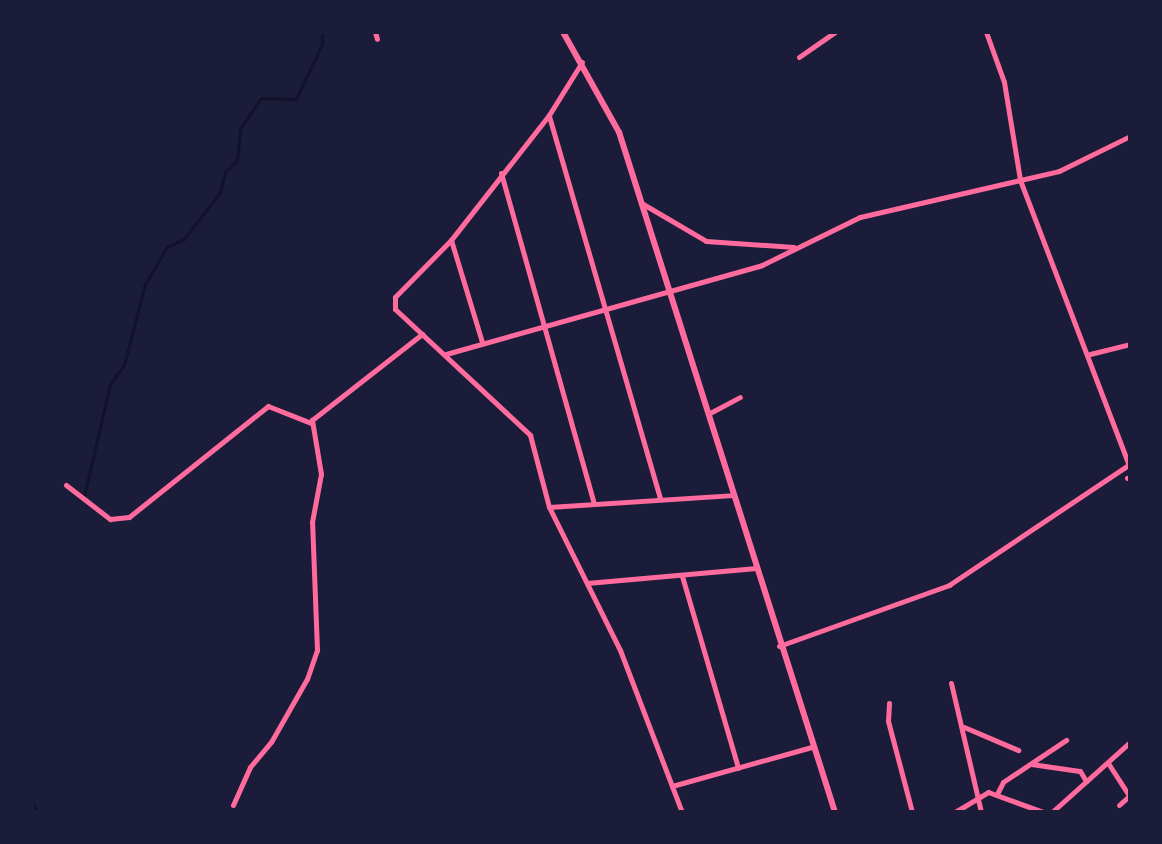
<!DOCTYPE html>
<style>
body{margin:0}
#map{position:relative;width:1162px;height:844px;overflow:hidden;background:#1b1b3a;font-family:Manrope,sans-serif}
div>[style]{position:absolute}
.stream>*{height:3px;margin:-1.5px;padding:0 1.5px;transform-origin:1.5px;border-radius:1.5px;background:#12122b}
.minor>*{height:5px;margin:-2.5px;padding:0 2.5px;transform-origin:2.5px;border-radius:2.5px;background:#ff6b9d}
.tertiary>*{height:6px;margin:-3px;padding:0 3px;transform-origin:3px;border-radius:3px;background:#ff6b9d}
span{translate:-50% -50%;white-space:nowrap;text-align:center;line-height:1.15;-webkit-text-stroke:6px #1b1b3a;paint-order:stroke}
.frame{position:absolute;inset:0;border:34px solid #1b1b3a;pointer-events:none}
</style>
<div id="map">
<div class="stream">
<div style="left:84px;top:496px;width:115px;rotate:-76.9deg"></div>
<div style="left:110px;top:384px;width:24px;rotate:-54deg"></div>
<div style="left:124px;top:365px;width:84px;rotate:-75.5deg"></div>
<div style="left:145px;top:284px;width:43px;rotate:-59.3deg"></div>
<div style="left:167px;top:247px;width:19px;rotate:-25deg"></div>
<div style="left:184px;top:239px;width:59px;rotate:-52.5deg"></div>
<div style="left:220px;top:192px;width:21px;rotate:-76deg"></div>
<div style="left:225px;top:172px;width:17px;rotate:-45deg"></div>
<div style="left:237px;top:160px;width:31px;rotate:-84deg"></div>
<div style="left:240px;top:129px;width:37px;rotate:-56deg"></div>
<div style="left:261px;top:98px;width:35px;rotate:2deg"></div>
<div style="left:296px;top:99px;width:61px;rotate:-64.7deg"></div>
<div style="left:322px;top:44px;width:12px;rotate:-90deg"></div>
<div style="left:32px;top:803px;width:11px;rotate:56deg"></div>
</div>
<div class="minor">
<div style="left:375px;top:32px;width:7px;rotate:74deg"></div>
<div style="left:986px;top:32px;width:53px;rotate:70.2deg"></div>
<div style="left:1004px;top:82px;width:99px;rotate:80.7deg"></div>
<div style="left:1020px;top:180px;width:308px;rotate:69.1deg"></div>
<div style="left:799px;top:57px;width:44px;rotate:-34.8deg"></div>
<div style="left:582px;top:62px;width:62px;rotate:121.9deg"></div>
<div style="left:549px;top:115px;width:159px;rotate:128.1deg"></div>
<div style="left:451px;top:240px;width:80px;rotate:134.5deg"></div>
<div style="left:395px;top:297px;width:12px;rotate:90deg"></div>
<div style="left:395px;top:309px;width:185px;rotate:43deg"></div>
<div style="left:530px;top:435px;width:74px;rotate:75.2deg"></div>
<div style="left:549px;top:507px;width:160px;rotate:63.6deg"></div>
<div style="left:620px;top:650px;width:173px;rotate:69.1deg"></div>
<div style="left:549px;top:116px;width:398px;rotate:73.8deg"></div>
<div style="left:501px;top:173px;width:341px;rotate:74.3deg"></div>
<div style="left:643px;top:204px;width:73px;rotate:30.4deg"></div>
<div style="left:706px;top:241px;width:88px;rotate:3.9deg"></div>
<div style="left:451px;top:240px;width:107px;rotate:73.1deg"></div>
<div style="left:446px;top:354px;width:328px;rotate:-15.7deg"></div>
<div style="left:762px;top:265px;width:109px;rotate:-26.1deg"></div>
<div style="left:860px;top:217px;width:204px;rotate:-13deg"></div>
<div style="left:1059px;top:171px;width:79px;rotate:-26.2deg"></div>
<div style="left:1090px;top:354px;width:41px;rotate:-14deg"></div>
<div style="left:708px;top:414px;width:36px;rotate:-28deg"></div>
<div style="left:1127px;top:478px;width:3px;rotate:-18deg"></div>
<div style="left:66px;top:485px;width:56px;rotate:37.7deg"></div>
<div style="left:110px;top:519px;width:19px;rotate:-6deg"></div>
<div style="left:129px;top:517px;width:178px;rotate:-38.6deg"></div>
<div style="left:268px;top:406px;width:46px;rotate:21.6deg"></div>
<div style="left:549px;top:507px;width:184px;rotate:-3.7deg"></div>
<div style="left:682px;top:576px;width:200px;rotate:73.7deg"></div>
<div style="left:587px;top:583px;width:170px;rotate:-5.1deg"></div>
<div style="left:779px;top:646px;width:181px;rotate:-19.7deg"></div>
<div style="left:949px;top:585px;width:216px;rotate:-33.8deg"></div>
<div style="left:951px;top:683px;width:132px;rotate:76.9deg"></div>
<div style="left:889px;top:703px;width:18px;rotate:93deg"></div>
<div style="left:888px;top:721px;width:94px;rotate:75.2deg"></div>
<div style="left:964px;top:727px;width:59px;rotate:23.1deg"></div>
<div style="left:1108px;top:763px;width:40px;rotate:57.1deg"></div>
<div style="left:1031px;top:764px;width:49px;rotate:8.1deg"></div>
<div style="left:1080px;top:771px;width:12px;rotate:59deg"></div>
<div style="left:672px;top:786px;width:145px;rotate:-15.6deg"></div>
<div style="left:998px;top:792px;width:11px;rotate:-63deg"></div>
<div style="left:1003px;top:782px;width:76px;rotate:-33.7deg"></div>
<div style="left:233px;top:805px;width:42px;rotate:-65.9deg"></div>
<div style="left:250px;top:767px;width:33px;rotate:-50deg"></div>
<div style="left:271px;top:742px;width:73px;rotate:-60.3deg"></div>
<div style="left:307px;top:679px;width:31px;rotate:-71deg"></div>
<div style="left:317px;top:650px;width:128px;rotate:-92.2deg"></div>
<div style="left:312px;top:522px;width:49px;rotate:-79.4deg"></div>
<div style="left:321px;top:474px;width:55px;rotate:-99.5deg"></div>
<div style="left:312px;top:420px;width:140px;rotate:-38deg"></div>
<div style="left:1119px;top:805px;width:13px;rotate:-42deg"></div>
<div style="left:955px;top:812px;width:39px;rotate:-31deg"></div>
<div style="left:988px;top:792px;width:59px;rotate:20deg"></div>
<div style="left:1052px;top:812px;width:105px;rotate:-41.9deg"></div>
</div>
<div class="tertiary">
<div style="left:563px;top:32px;width:115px;rotate:60.8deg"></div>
<div style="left:619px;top:132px;width:713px;rotate:72.38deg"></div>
</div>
<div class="frame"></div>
</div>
